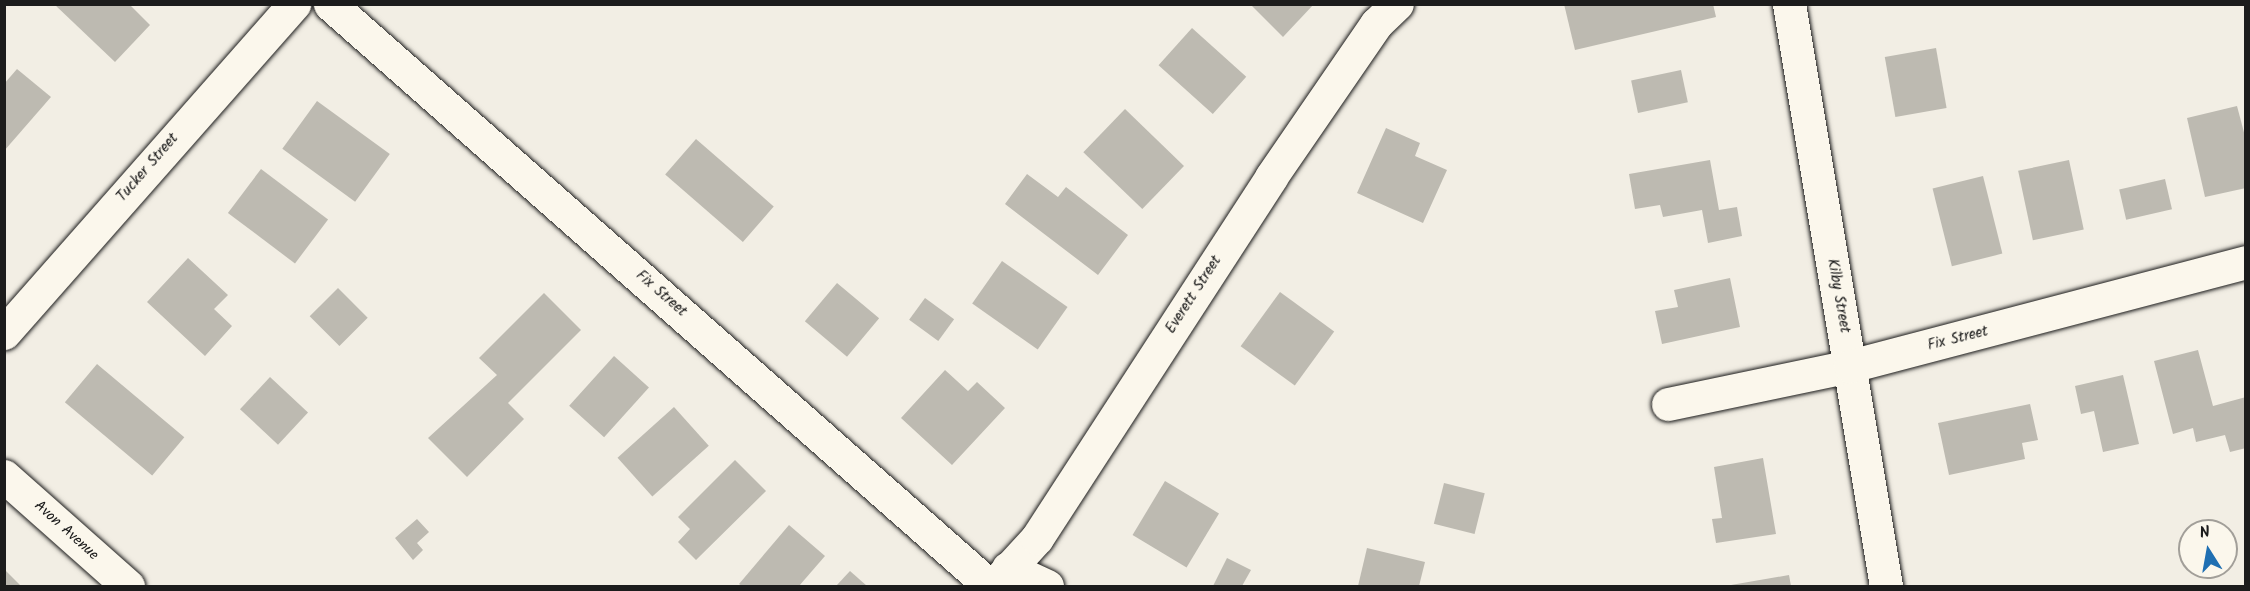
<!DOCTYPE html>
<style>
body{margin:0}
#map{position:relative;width:2250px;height:591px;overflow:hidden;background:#f2eee4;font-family:Kalam,sans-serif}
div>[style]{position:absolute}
.building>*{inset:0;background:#bdbab1;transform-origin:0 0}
.roads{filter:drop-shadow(0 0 2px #1c1c1c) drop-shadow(0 0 2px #1c1c1c)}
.street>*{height:33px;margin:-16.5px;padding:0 16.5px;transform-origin:16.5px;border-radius:16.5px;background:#fbf7ec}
.secondary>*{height:33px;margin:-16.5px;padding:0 16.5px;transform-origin:16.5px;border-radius:16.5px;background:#fbf7ec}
span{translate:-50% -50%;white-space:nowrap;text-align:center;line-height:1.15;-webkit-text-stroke:5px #fbf7ec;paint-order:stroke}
.street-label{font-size:15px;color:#1c1c1c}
.frame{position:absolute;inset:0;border:6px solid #1c1c1c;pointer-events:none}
.north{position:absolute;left:2178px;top:519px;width:60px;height:60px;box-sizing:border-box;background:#fbf7ec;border:2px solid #a29f99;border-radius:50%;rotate:349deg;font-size:16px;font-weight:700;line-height:24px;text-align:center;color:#1c1c1c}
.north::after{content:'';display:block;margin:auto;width:21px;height:27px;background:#1f6fb2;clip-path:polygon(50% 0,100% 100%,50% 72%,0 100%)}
</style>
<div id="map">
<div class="building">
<div style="clip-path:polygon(54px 4px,129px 4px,150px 25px,115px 62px)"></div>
<div style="clip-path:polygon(1250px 4px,1314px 4px,1283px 37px)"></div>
<div style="clip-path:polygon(1564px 4px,1713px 4px,1716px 17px,1575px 50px)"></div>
<div style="left:1192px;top:28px;width:73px;height:50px;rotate:42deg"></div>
<div style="left:1936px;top:48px;width:61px;height:52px;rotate:80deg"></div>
<div style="clip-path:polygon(17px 69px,51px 97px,4px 151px,4px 84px)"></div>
<div style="left:1681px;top:70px;width:33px;height:51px;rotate:78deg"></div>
<div style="left:317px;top:101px;width:90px;height:59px;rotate:36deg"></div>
<div style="clip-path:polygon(2237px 106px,2246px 140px,2246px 188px,2205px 197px,2187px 118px)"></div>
<div style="left:1125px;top:109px;width:82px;height:60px;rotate:44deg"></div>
<div style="clip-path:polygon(1386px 128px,1420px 143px,1415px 156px,1447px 170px,1423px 223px,1357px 193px)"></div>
<div style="left:696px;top:139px;width:103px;height:47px;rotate:41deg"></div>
<div style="clip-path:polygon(1710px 160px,1719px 210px,1737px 207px,1742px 236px,1708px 243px,1702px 210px,1663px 217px,1660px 205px,1635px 209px,1629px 174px)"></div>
<div style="left:2069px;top:160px;width:71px;height:52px;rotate:78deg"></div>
<div style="left:261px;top:169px;width:84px;height:55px;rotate:37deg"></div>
<div style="clip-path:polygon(1027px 174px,1058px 197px,1066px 187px,1128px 235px,1098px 275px,1005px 204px)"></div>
<div style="left:1983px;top:176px;width:80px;height:52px;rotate:76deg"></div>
<div style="left:2165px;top:179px;width:31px;height:47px;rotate:77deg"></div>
<div style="clip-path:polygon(188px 258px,228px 295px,214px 309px,232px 326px,205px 356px,147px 302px)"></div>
<div style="left:1002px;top:261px;width:80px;height:52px;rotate:35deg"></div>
<div style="clip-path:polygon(1730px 278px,1740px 327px,1662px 344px,1655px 311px,1678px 307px,1674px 290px)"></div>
<div style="left:837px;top:283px;width:55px;height:50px;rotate:40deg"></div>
<div style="left:338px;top:288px;width:42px;height:40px;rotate:45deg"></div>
<div style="left:1280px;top:292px;width:67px;height:67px;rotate:36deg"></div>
<div style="clip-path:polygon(544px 293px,581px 330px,508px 403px,524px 419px,467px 477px,428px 438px,497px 375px,479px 358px)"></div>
<div style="left:925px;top:298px;width:36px;height:27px;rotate:36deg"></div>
<div style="clip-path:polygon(2198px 350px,2213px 406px,2246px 397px,2246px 448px,2230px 452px,2225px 435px,2196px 442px,2193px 428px,2173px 434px,2154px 361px)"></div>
<div style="left:614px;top:356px;width:47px;height:67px;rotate:42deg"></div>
<div style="left:97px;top:364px;width:114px;height:50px;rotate:40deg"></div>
<div style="clip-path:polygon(945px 370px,968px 391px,977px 382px,1005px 408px,952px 465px,901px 418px)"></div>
<div style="clip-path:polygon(2123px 375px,2139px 444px,2103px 452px,2094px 411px,2081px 414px,2075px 386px)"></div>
<div style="left:270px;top:377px;width:52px;height:44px;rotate:43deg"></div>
<div style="clip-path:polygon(2030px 404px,2038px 440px,2022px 443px,2025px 459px,1949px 475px,1938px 423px)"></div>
<div style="left:674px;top:407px;width:52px;height:76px;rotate:48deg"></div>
<div style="clip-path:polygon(1763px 458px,1776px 534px,1716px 543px,1712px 519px,1722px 518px,1714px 467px)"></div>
<div style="clip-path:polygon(735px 460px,766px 491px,696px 560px,678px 542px,690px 529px,678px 517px)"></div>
<div style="left:1165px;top:481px;width:63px;height:63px;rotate:31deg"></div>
<div style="left:1444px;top:483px;width:42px;height:42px;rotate:14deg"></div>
<div style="clip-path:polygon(417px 519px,429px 532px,417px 543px,423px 550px,413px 560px,395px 538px)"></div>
<div style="clip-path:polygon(789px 525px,825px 556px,799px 586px,742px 586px,739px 584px)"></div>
<div style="clip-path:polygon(1367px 548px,1425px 562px,1419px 586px,1358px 586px)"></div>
<div style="clip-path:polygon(1227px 558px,1251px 570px,1242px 586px,1213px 586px)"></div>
<div style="clip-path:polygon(4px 569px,21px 586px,4px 586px)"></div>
<div style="clip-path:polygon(850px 571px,867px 586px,836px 586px)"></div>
<div style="clip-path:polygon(1789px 575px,1791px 586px,1732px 586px,1731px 585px)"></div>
</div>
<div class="roads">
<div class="street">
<div style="left:330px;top:4px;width:880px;rotate:41.41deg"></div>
<div style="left:1789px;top:4px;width:590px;rotate:80.54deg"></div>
<div style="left:1668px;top:404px;width:186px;rotate:-11.8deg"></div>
<div style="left:1850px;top:366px;width:409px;rotate:-14.7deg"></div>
<div style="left:4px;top:476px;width:166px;rotate:41.6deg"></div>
<div style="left:1008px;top:568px;width:43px;rotate:24.8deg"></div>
<div style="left:993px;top:586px;width:65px;rotate:-47.5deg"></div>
<div style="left:1037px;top:538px;width:430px;rotate:-57deg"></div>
<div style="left:1271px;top:177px;width:186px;rotate:-55.5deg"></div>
<div style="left:1376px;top:24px;width:29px;rotate:-44deg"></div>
</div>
<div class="secondary">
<div style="left:4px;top:333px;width:439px;rotate:-48.6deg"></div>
</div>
</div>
<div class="street-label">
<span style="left:148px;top:168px;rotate:-49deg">Tucker Street</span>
<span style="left:661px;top:294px;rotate:41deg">Fix Street</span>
<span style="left:1194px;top:295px;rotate:-57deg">Everett Street</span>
<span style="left:1838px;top:296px;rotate:80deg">Kilby Street</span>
<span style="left:1958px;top:339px;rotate:-14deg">Fix Street</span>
<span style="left:66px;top:531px;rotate:42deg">Avon Avenue</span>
</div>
<div class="frame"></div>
<div class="north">N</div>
</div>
